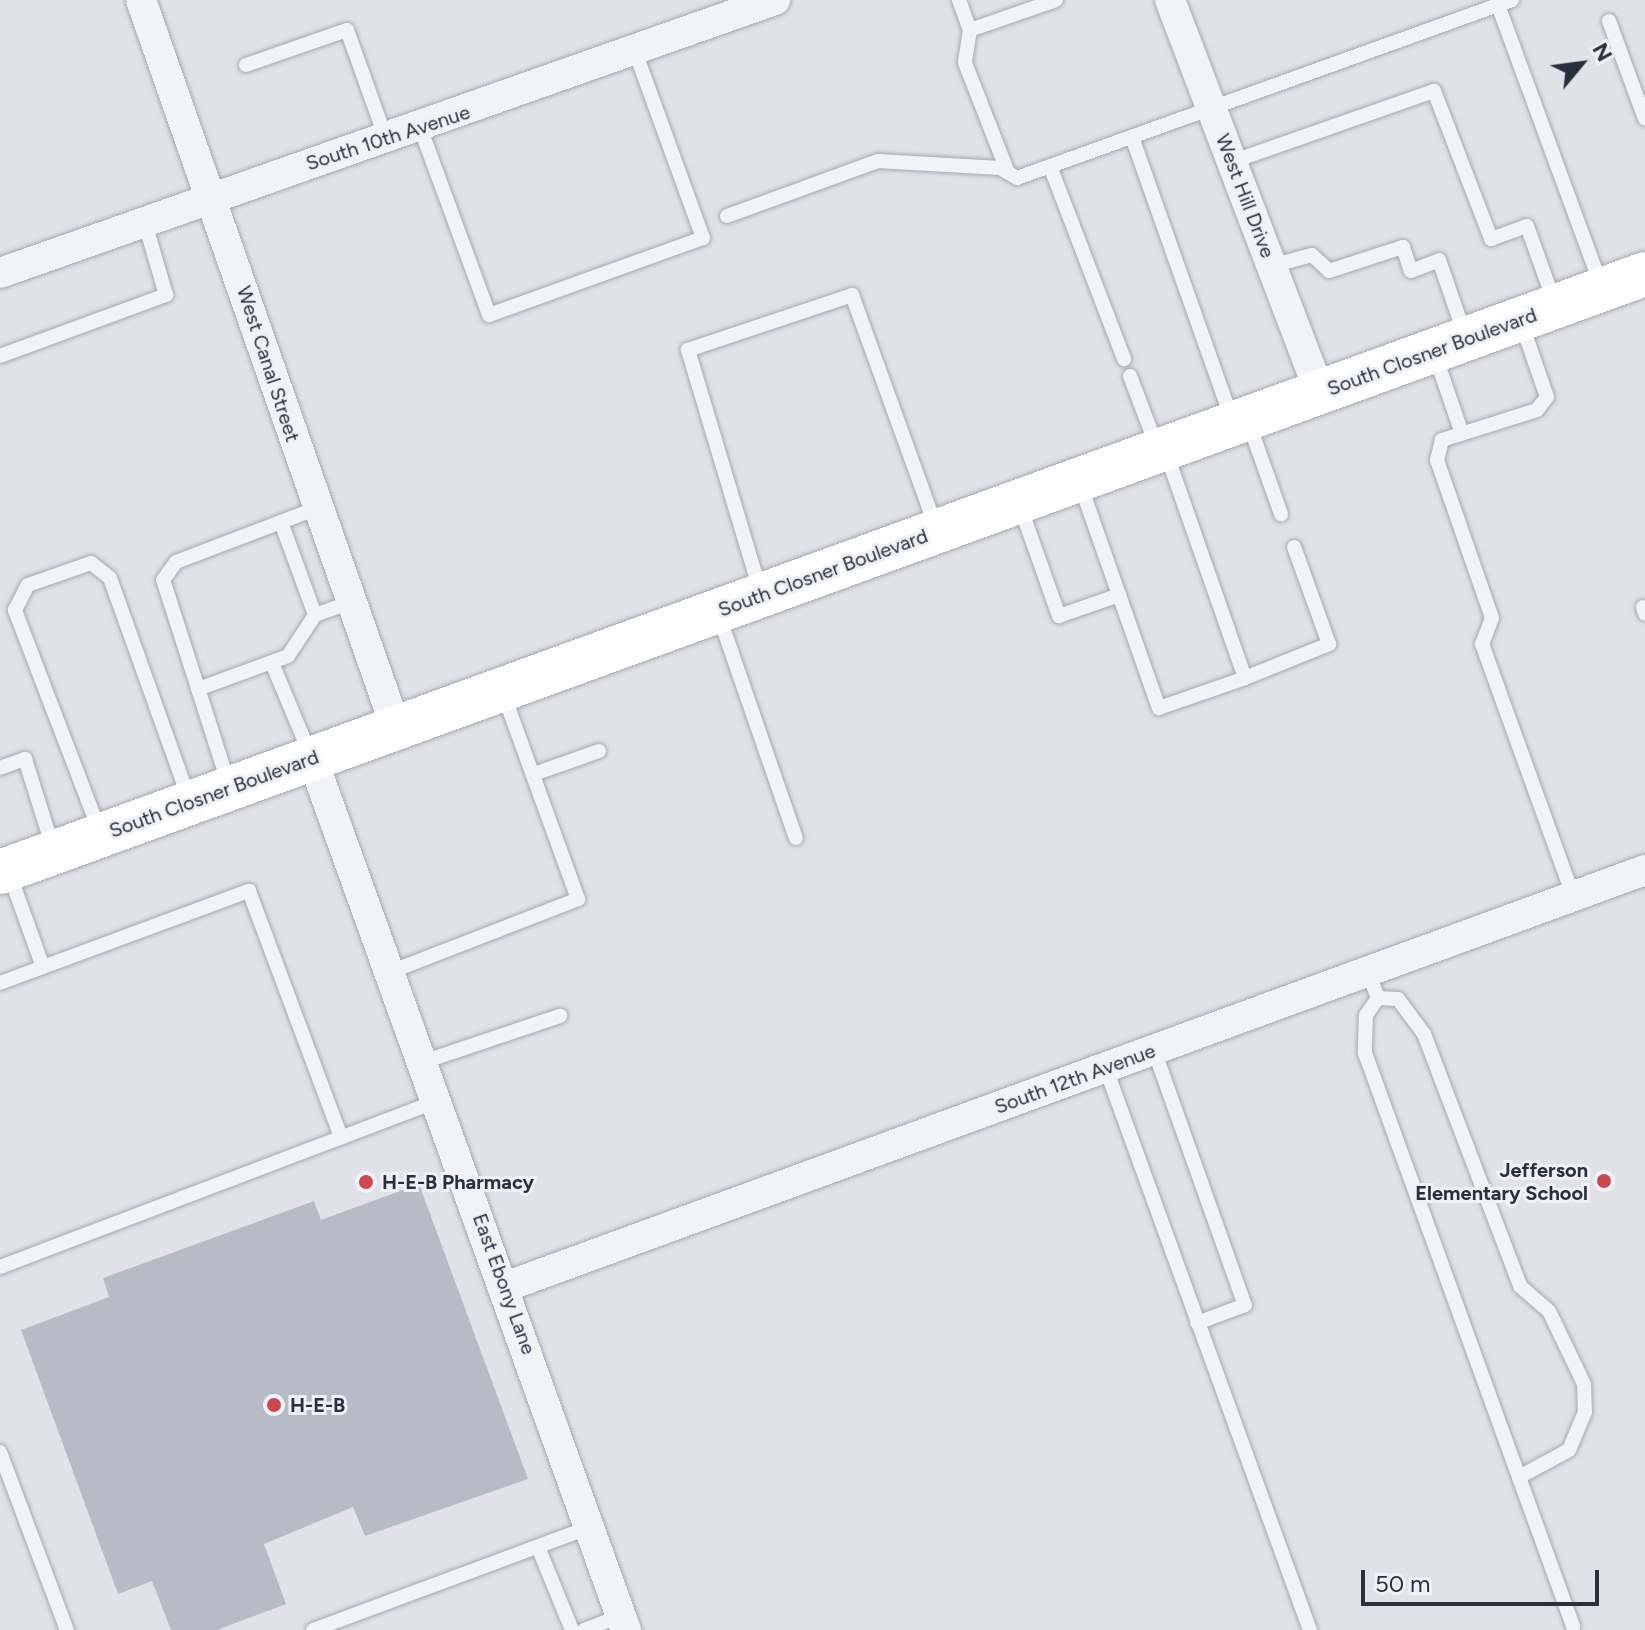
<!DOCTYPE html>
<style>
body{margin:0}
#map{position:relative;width:1645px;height:1630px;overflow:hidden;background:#e0e2e8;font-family:Figtree,sans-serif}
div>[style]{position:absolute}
.building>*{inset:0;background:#b7bbc5}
.roads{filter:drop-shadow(0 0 2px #a5a9b2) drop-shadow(0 0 2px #a5a9b2)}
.service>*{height:14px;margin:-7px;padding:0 7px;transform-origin:7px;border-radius:7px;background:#f2f3f7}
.minor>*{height:30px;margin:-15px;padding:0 15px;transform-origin:15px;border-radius:15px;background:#f2f3f7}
.primary>*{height:44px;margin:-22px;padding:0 22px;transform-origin:22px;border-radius:22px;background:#fff}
.dots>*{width:22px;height:22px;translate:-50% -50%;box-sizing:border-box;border:4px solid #eff1f6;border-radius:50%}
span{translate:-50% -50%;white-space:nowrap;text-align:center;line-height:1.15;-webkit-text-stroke:6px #eff1f6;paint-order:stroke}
.street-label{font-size:20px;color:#292f3f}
.poi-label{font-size:20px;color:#292f3f;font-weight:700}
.right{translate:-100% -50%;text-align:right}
.left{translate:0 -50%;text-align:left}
.north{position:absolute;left:1541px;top:24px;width:80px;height:80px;-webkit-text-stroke:6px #eff1f6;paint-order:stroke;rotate:61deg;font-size:22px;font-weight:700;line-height:32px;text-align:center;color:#292f3f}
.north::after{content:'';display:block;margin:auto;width:28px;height:36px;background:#292f3f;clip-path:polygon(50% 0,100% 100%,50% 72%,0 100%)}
.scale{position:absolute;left:1361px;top:1570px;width:238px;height:36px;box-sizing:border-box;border:4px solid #292f3f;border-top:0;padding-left:10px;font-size:24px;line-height:28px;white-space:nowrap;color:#292f3f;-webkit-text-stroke:6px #eff1f6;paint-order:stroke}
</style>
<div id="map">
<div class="building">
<div style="clip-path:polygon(419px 1184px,528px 1479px,365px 1536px,353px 1507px,264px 1544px,286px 1604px,217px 1630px,171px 1630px,152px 1581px,118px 1594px,21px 1330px,109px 1297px,103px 1278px,314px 1201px,321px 1220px)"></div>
</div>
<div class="roads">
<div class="service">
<div style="left:959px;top:0;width:32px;rotate:70deg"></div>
<div style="left:970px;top:30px;width:91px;rotate:-19.2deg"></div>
<div style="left:1498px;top:5px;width:298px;rotate:69.8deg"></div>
<div style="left:1609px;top:21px;width:104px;rotate:69.8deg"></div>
<div style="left:970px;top:30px;width:33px;rotate:99deg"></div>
<div style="left:965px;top:63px;width:118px;rotate:68.6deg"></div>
<div style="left:246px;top:65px;width:107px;rotate:-19.1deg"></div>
<div style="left:347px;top:30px;width:116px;rotate:70.3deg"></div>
<div style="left:421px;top:130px;width:197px;rotate:69.8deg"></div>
<div style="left:489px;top:315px;width:227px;rotate:-19.8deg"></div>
<div style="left:703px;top:238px;width:199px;rotate:-110deg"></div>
<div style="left:1132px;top:137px;width:299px;rotate:70.5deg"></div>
<div style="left:1231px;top:162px;width:215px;rotate:-19.3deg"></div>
<div style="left:1434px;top:91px;width:159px;rotate:68.9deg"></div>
<div style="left:1491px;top:239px;width:38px;rotate:-20deg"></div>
<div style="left:1527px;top:226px;width:80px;rotate:70.2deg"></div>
<div style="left:1050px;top:166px;width:207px;rotate:69deg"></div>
<div style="left:727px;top:216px;width:161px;rotate:-20deg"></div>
<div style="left:878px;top:161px;width:122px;rotate:3.3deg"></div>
<div style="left:1000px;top:168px;width:20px;rotate:30deg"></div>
<div style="left:1017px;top:178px;width:526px;rotate:-19.78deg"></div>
<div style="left:1271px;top:266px;width:42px;rotate:-15deg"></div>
<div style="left:1312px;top:255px;width:23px;rotate:43deg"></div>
<div style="left:1329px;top:271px;width:78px;rotate:-18deg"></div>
<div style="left:1403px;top:247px;width:25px;rotate:72deg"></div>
<div style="left:1411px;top:271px;width:30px;rotate:-21deg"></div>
<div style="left:1439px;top:260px;width:79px;rotate:70.9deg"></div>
<div style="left:1521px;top:322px;width:79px;rotate:70.9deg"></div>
<div style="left:1547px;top:397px;width:16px;rotate:128deg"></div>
<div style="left:1537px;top:410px;width:100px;rotate:162.5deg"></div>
<div style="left:1442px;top:440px;width:21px;rotate:104deg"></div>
<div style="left:1437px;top:460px;width:167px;rotate:70.8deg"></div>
<div style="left:1492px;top:618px;width:28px;rotate:111deg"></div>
<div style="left:1482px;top:644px;width:268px;rotate:70.1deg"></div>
<div style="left:1435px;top:355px;width:83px;rotate:71.1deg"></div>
<div style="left:0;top:356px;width:177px;rotate:-20.2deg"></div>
<div style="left:166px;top:295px;width:78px;rotate:-106.3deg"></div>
<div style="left:1130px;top:376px;width:76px;rotate:69.2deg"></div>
<div style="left:1249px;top:424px;width:96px;rotate:70.4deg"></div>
<div style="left:1080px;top:484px;width:238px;rotate:70.6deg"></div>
<div style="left:1159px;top:708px;width:91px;rotate:-19.2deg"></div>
<div style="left:1245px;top:678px;width:238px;rotate:-109.3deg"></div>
<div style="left:1020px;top:506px;width:117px;rotate:70.5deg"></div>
<div style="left:1059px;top:616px;width:64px;rotate:-19.3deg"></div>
<div style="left:760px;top:590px;width:251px;rotate:-106.7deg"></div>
<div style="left:688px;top:350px;width:173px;rotate:-18.5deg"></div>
<div style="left:852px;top:295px;width:247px;rotate:70.1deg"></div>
<div style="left:1643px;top:607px;width:7px;rotate:74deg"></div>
<div style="left:315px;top:615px;width:37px;rotate:-20deg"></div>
<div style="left:719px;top:616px;width:235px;rotate:70.9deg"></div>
<div style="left:272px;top:663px;width:99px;rotate:67.3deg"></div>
<div style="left:1245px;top:678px;width:91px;rotate:-22deg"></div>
<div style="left:1329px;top:644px;width:103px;rotate:-109.8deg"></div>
<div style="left:198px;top:689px;width:96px;rotate:-20.1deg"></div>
<div style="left:288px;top:656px;width:49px;rotate:-56.6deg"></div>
<div style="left:315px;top:615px;width:99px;rotate:-110.1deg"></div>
<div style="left:0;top:768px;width:27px;rotate:-20deg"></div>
<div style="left:25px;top:759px;width:93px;rotate:72.5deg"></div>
<div style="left:534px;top:774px;width:69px;rotate:-19.5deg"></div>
<div style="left:229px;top:785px;width:215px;rotate:-107.8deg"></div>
<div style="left:163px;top:580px;width:22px;rotate:-54deg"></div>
<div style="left:176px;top:562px;width:149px;rotate:-20.9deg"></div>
<div style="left:100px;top:832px;width:238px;rotate:-111deg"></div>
<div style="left:15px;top:610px;width:28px;rotate:-63deg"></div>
<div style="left:28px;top:585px;width:67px;rotate:-19.2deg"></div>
<div style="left:91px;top:563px;width:24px;rotate:38deg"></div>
<div style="left:110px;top:578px;width:235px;rotate:70.3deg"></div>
<div style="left:43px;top:967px;width:220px;rotate:-20.3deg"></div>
<div style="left:249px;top:891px;width:263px;rotate:69.5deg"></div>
<div style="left:390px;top:972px;width:202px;rotate:-21.2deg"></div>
<div style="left:578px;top:899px;width:219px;rotate:-110deg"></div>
<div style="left:1368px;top:972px;width:28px;rotate:69deg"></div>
<div style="left:1378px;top:998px;width:21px;rotate:125deg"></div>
<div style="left:1366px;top:1015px;width:38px;rotate:92deg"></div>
<div style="left:1365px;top:1053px;width:610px;rotate:70.05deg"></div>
<div style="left:0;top:983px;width:46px;rotate:-20.4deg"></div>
<div style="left:43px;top:967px;width:100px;rotate:-109.9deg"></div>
<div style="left:1378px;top:998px;width:20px;rotate:3deg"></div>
<div style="left:1398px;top:999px;width:44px;rotate:53.4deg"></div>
<div style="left:1424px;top:1034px;width:270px;rotate:69.1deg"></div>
<div style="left:1520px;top:1286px;width:38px;rotate:41deg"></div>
<div style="left:1549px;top:1311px;width:81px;rotate:64.4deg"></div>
<div style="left:1584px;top:1384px;width:28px;rotate:88deg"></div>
<div style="left:1585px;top:1412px;width:41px;rotate:112.8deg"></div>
<div style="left:1569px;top:1450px;width:57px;rotate:151.6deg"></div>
<div style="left:1154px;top:1050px;width:271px;rotate:70.4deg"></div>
<div style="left:1245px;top:1305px;width:51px;rotate:159.4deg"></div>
<div style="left:423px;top:1062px;width:145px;rotate:-18.6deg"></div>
<div style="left:1106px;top:1069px;width:597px;rotate:70.02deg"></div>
<div style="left:0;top:1267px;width:467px;rotate:-20.8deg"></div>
<div style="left:0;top:1452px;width:190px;rotate:69.4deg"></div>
<div style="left:538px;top:1547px;width:90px;rotate:67.7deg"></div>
<div style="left:313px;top:1630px;width:296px;rotate:-20.4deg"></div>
<div style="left:584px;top:1630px;width:40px;rotate:-21deg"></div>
</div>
<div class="minor">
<div style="left:141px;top:0;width:771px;rotate:70.7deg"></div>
<div style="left:1170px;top:0;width:421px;rotate:69.1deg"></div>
<div style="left:0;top:273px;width:822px;rotate:-19.41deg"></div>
<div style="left:312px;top:758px;width:927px;rotate:70.2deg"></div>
<div style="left:505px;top:1287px;width:1214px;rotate:-20.09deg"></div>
</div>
<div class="primary">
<div style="left:0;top:872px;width:1750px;rotate:-19.98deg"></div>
</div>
</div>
<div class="dots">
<div style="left:1604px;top:1181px;background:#c94952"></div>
<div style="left:366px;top:1182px;background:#c94952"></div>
<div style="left:274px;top:1405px;background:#c94952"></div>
</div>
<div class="street-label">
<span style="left:388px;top:138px;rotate:-18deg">South 10th Avenue</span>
<span style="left:1245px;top:196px;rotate:69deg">West Hill Drive</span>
<span style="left:1432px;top:352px;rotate:-20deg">South Closner Boulevard</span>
<span style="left:268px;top:364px;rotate:72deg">West Canal Street</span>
<span style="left:823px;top:573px;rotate:-20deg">South Closner Boulevard</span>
<span style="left:214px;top:794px;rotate:-20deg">South Closner Boulevard</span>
<span style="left:1075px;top:1079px;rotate:-20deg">South 12th Avenue</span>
<span style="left:504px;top:1284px;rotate:70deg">East Ebony Lane</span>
</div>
<div class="poi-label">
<span class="right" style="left:1588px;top:1182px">Jefferson<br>Elementary School</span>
<span class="left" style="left:382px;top:1182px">H-E-B Pharmacy</span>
<span class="left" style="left:290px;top:1405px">H-E-B</span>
</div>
<div class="north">N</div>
<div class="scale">50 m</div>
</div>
